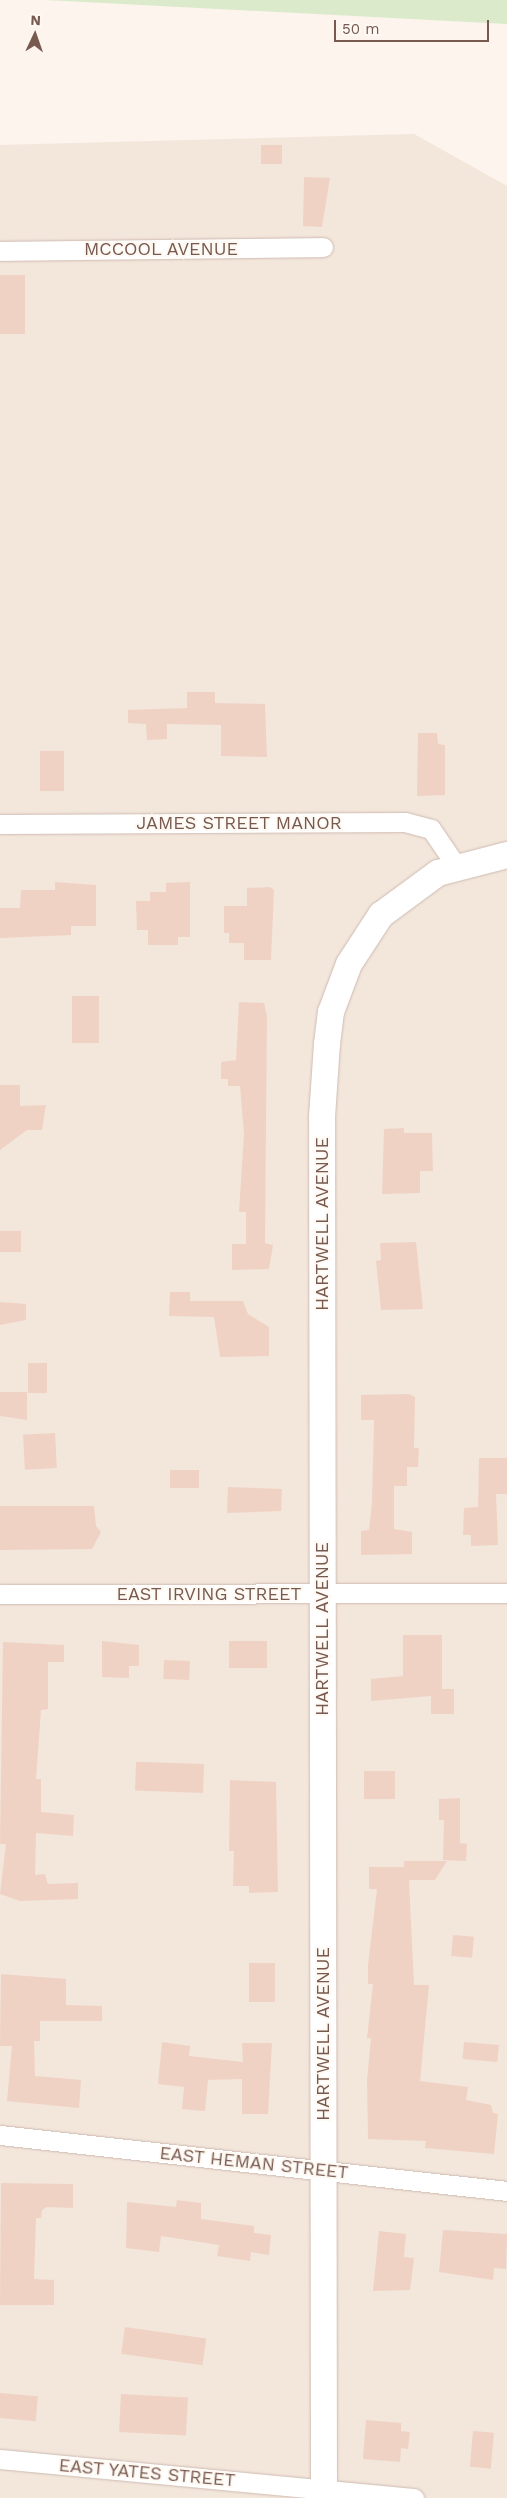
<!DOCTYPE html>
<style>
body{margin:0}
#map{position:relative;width:507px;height:2498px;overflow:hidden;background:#fcf4ed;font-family:"Work Sans",sans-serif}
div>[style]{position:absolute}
.residential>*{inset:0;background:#f3e6db}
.green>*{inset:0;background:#dbeacb}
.building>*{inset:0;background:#f0d2c5;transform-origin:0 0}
.roads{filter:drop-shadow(0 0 1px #cebbb1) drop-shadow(0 0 1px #cebbb1)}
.street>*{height:19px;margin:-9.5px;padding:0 9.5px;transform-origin:9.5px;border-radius:9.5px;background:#fff}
.secondary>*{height:26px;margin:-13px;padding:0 13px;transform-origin:13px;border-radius:13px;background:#fff}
span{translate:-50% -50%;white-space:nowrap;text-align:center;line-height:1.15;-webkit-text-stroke:4px #fef9f3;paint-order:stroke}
.street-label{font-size:18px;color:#77594f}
.north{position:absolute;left:10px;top:10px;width:50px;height:50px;-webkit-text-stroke:4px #fef9f3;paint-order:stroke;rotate:3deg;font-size:14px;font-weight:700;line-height:20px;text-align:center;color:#77594f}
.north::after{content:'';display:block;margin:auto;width:18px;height:22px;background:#77594f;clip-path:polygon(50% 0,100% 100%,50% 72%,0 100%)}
.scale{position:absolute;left:334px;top:20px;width:155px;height:22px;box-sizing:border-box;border:2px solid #77594f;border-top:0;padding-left:6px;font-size:15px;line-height:18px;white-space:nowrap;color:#77594f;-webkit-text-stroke:4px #fef9f3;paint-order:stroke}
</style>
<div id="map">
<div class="residential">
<div style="clip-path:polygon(414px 134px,507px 186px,507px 2498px,0 2498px,0 145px)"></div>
</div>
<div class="green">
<div style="clip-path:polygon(46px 0,507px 0,507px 24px)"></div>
</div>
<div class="building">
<div style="left:261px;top:145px;width:21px;height:19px"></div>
<div style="clip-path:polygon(304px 177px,330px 178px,322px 227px,303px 226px)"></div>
<div style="left:0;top:275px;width:25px;height:59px"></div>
<div style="clip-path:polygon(187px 692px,215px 692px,215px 703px,265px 704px,267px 757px,221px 756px,221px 725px,167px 724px,167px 739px,147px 740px,146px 724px,128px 723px,128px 710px,187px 708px)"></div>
<div style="clip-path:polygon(418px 733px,437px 733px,438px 744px,445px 745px,445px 795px,417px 796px)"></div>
<div style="left:40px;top:751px;width:24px;height:40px"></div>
<div style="clip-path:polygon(55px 882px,96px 885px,96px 926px,71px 926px,71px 935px,0 938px,0 908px,20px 908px,21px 890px,55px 890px)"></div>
<div style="clip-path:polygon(190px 882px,190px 937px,178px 937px,178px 945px,148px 945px,148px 930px,137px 930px,136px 901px,150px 901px,150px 892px,166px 892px,166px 883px)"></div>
<div style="clip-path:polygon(270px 887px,274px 890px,271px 960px,244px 960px,244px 943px,229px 943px,229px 933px,224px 933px,224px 906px,247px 906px,247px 888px)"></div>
<div style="left:72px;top:996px;width:27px;height:47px"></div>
<div style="clip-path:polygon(239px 1002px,264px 1003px,267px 1016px,265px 1243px,273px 1245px,269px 1269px,232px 1270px,232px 1244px,246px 1244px,246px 1212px,239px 1212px,244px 1134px,240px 1086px,228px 1086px,228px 1079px,221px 1079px,221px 1062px,236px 1060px)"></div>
<div style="clip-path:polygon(0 1085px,20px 1085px,20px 1106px,46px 1105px,42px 1130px,27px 1130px,0 1150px)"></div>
<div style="clip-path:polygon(404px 1128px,404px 1133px,432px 1133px,433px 1171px,420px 1171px,420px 1193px,382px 1194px,384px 1129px)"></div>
<div style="left:0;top:1231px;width:21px;height:21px"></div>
<div style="clip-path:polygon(416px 1242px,423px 1309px,381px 1310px,376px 1261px,381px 1260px,380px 1243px)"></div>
<div style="clip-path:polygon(170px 1292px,190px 1292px,190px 1301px,243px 1301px,248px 1314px,269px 1327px,269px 1356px,220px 1357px,214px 1317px,169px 1316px)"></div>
<div style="clip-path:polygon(0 1302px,26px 1304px,26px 1320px,0 1325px)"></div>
<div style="left:28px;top:1363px;width:19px;height:30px"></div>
<div style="clip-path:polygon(0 1392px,27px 1392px,27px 1420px,0 1416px)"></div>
<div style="clip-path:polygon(409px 1394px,415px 1397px,414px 1448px,419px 1448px,418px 1467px,407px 1467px,407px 1486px,394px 1486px,394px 1529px,412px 1532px,412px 1554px,361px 1555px,361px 1531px,369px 1530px,372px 1503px,374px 1420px,361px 1420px,361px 1395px)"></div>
<div style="left:55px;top:1433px;width:35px;height:32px;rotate:87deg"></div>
<div style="clip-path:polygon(479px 1458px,507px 1458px,507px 1494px,496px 1494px,498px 1545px,471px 1546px,471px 1535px,463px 1535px,464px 1508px,478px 1507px)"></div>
<div style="left:170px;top:1470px;width:29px;height:18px"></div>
<div style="clip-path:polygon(228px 1487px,282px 1489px,281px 1511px,227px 1513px)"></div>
<div style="clip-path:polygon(0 1506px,94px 1506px,96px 1526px,101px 1532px,92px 1549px,0 1550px)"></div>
<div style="clip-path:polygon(403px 1635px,442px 1635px,442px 1689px,454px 1689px,454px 1714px,431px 1714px,431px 1696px,371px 1701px,371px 1679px,403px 1676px)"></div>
<div style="clip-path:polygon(102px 1641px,139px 1645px,139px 1666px,129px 1666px,129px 1678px,102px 1677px)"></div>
<div style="left:229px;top:1641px;width:38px;height:27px"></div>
<div style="clip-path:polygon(3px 1642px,64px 1645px,64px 1662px,48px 1662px,48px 1709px,41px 1710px,36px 1779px,41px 1779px,41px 1812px,74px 1815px,73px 1836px,36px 1833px,35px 1875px,45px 1874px,48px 1884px,78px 1883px,78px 1899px,20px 1901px,0 1894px,6px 1844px,0 1844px)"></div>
<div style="left:164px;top:1660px;width:26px;height:19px;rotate:2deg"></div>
<div style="left:204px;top:1764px;width:29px;height:68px;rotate:92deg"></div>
<div style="left:364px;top:1771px;width:31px;height:28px"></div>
<div style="clip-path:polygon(230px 1780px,276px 1782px,278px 1892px,249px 1893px,249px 1886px,233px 1886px,234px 1851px,229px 1851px)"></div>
<div style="clip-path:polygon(460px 1798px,460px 1843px,467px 1844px,466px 1861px,443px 1860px,444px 1820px,439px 1820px,439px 1799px)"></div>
<div style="clip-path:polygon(404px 1861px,447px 1861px,435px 1880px,409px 1880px,414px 1985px,429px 1985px,420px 2081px,468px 2087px,466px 2100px,491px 2105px,493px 2113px,498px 2114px,494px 2154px,425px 2148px,426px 2141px,368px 2139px,367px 2080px,371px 2038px,367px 2038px,373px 1984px,368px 1984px,368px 1965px,377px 1889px,369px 1889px,369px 1867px,404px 1867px)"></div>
<div style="left:453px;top:1935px;width:21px;height:21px;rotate:5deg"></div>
<div style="left:249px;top:1963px;width:26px;height:39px"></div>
<div style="clip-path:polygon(1px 1974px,66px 1979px,66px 2005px,102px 2006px,102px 2021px,40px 2021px,40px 2041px,34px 2041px,35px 2076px,81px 2080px,79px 2108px,7px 2101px,12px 2046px,0 2046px)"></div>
<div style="clip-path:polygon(162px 2042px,190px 2046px,189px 2056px,243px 2062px,242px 2043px,272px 2043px,268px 2114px,242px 2114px,242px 2079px,208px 2080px,205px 2111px,182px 2109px,184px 2087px,158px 2084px)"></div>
<div style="left:464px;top:2042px;width:35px;height:17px;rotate:5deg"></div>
<div style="clip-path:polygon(1px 2183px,73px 2184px,73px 2208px,47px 2207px,42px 2210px,41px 2218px,36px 2218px,34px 2279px,54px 2280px,54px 2305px,0 2305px)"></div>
<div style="clip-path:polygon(177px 2200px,201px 2203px,201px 2219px,254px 2226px,254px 2233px,271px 2235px,269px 2255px,251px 2252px,250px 2261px,217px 2256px,219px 2245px,161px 2236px,159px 2252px,126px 2248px,127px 2202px,176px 2207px)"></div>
<div style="clip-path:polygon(443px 2230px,507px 2234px,506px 2269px,494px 2268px,493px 2280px,439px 2272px)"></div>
<div style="clip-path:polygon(379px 2231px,406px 2234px,404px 2257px,414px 2258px,410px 2290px,373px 2291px)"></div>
<div style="left:125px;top:2327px;width:82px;height:27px;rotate:8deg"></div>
<div style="left:0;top:2393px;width:38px;height:25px;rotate:5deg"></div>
<div style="left:121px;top:2394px;width:67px;height:38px;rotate:3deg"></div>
<div style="clip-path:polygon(366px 2420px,401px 2423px,401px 2431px,410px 2432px,408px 2449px,401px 2448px,400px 2462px,363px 2459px)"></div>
<div style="left:473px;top:2431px;width:21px;height:36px;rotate:5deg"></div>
</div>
<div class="roads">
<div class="street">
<div style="left:0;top:251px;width:323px;rotate:-0.7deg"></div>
<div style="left:0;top:824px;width:405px;rotate:-0.3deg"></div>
<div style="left:405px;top:822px;width:27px;rotate:15deg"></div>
<div style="left:431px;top:829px;width:46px;rotate:55.6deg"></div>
<div style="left:0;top:1594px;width:507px;rotate:-0.11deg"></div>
<div style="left:0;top:2135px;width:510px;rotate:6.3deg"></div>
<div style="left:0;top:2459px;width:416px;rotate:5.4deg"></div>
</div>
<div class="secondary">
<div style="left:324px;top:2498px;width:1381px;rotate:-90.08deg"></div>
<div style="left:322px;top:1117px;width:73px;rotate:-86.1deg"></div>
<div style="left:327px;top:1044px;width:32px;rotate:-83deg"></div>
<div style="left:331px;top:1012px;width:51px;rotate:-69.4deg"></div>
<div style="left:349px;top:964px;width:59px;rotate:-56.9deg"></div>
<div style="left:381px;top:915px;width:71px;rotate:-36.4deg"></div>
<div style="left:438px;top:873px;width:71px;rotate:-14.6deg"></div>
</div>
</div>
<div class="street-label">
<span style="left:161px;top:249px">MCCOOL AVENUE</span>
<span style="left:239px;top:823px">JAMES STREET MANOR</span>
<span style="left:322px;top:1224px;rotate:-90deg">HARTWELL AVENUE</span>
<span style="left:209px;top:1594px">EAST IRVING STREET</span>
<span style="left:322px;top:1629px;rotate:-90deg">HARTWELL AVENUE</span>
<span style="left:323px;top:2034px;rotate:-90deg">HARTWELL AVENUE</span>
<span style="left:254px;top:2163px;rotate:6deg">EAST HEMAN STREET</span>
<span style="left:147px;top:2473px;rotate:5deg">EAST YATES STREET</span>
</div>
<div class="north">N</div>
<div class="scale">50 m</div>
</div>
